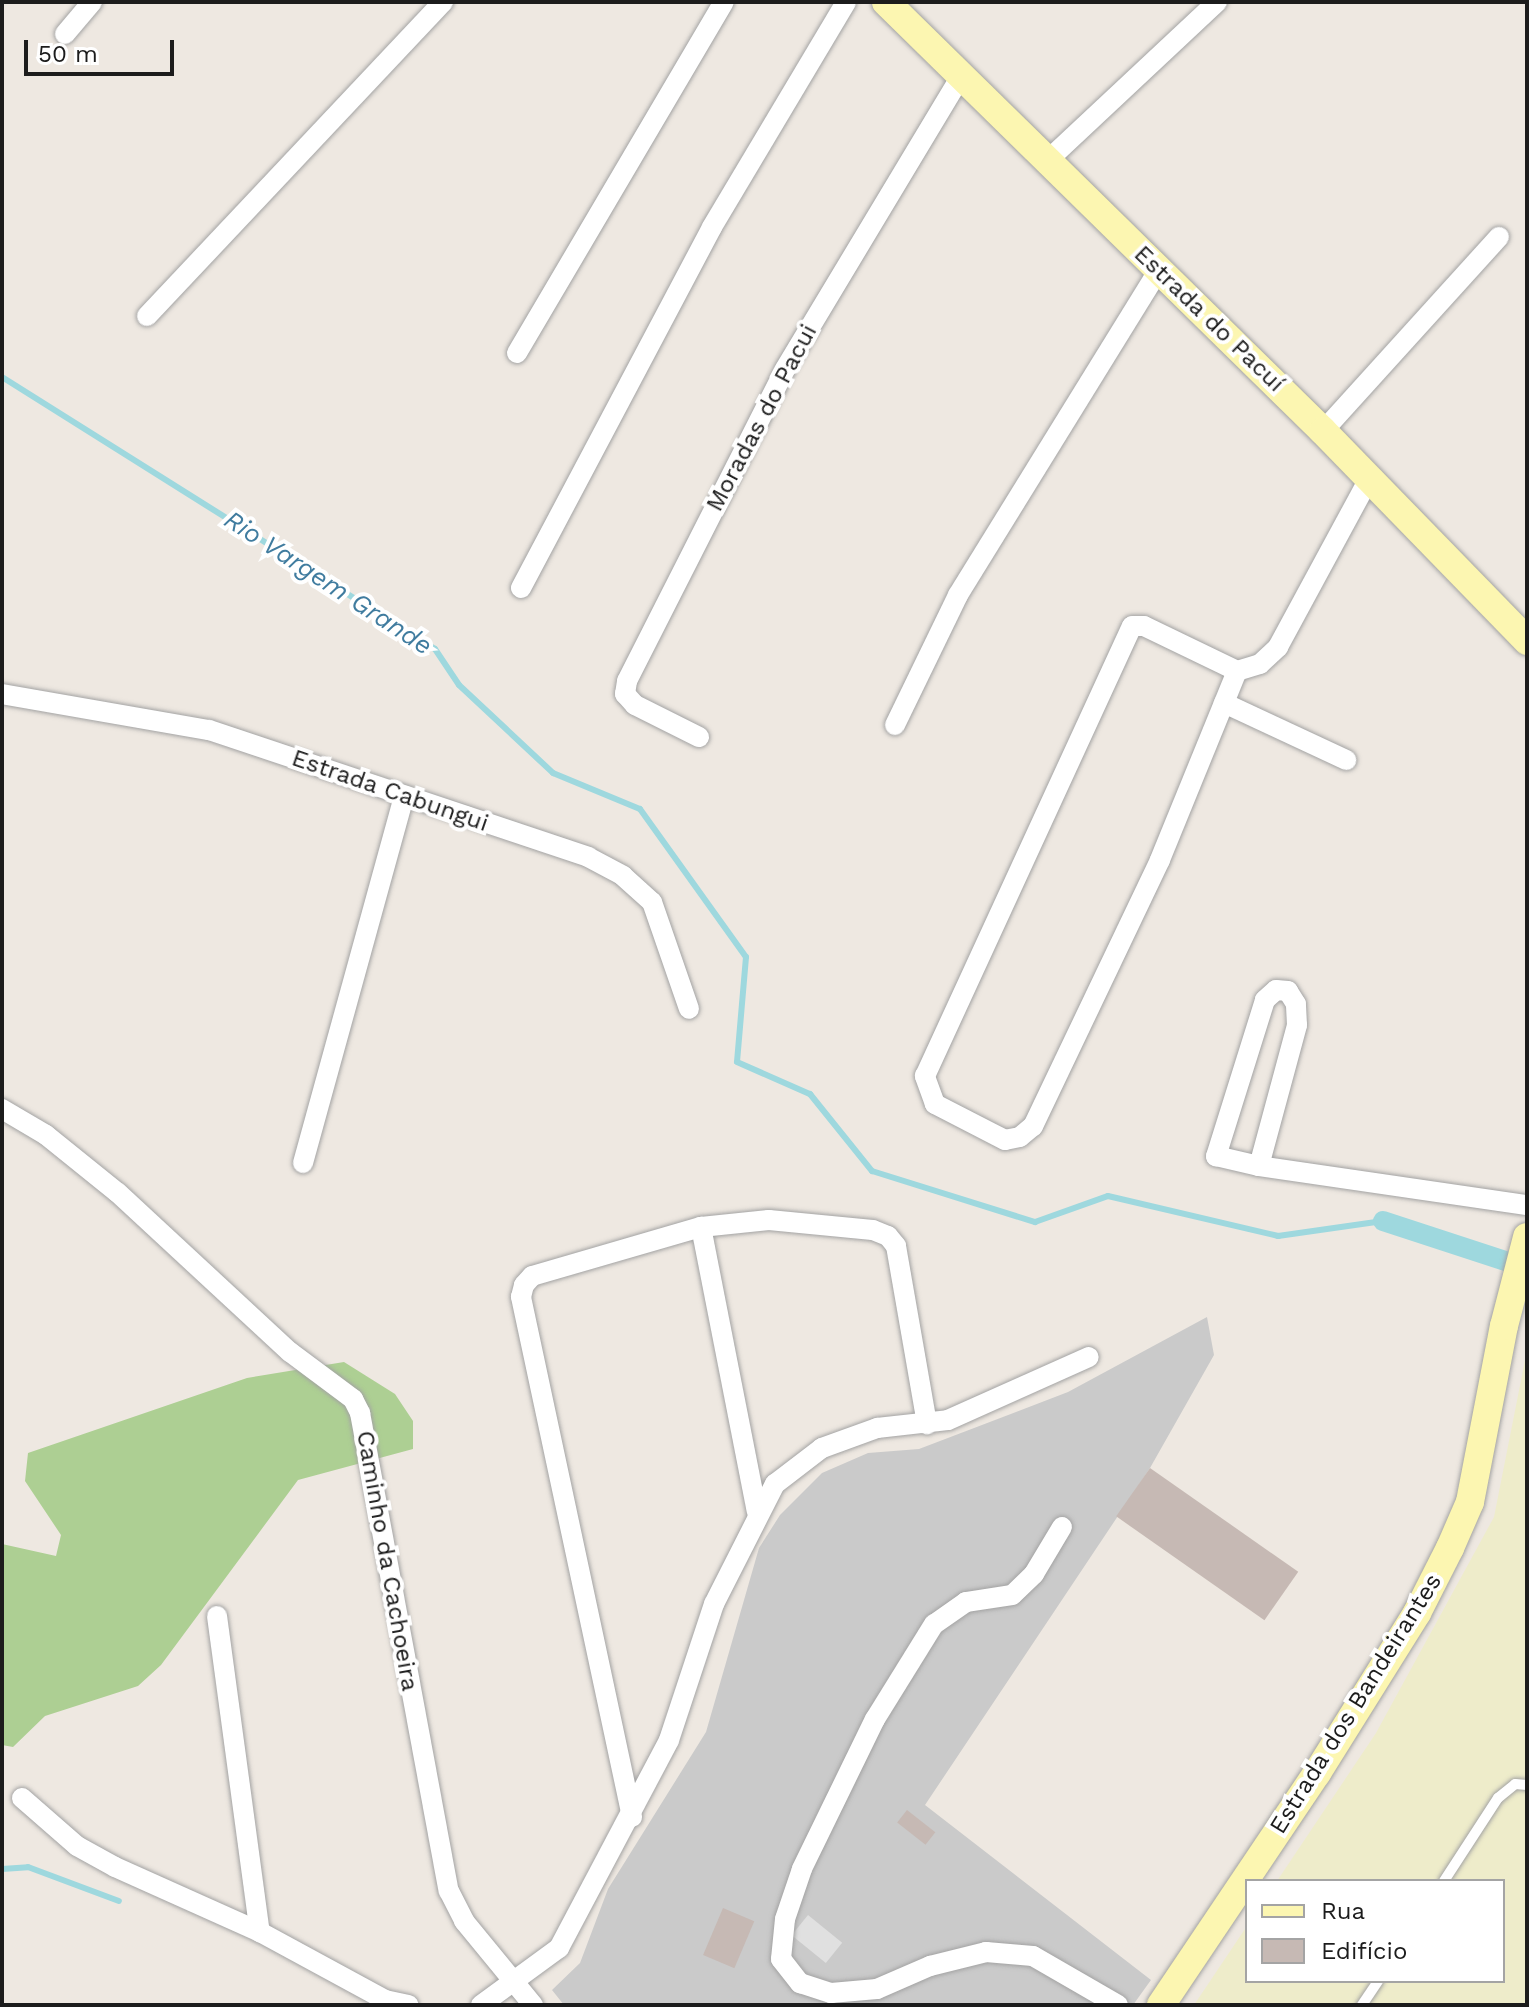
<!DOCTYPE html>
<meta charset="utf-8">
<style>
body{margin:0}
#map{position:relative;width:1529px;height:2007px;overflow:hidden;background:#eee8e1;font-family:"Work Sans",sans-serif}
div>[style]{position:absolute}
.religious>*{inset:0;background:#cacaca}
.farmland>*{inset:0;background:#eeecca}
.forest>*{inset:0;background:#adcf93}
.parking>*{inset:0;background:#e0e0e0;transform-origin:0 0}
.stream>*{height:6px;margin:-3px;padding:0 3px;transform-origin:3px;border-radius:3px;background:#9ed8de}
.canal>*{height:20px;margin:-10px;padding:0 10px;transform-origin:10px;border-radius:10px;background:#9ed8de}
.building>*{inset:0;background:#c6b9b4;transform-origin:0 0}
.roads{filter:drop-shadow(0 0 2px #a3a3a3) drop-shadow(0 0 2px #a3a3a3)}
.lane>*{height:10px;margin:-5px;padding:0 5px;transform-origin:5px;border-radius:5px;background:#fff}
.street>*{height:20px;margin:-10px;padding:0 10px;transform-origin:10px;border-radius:10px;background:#fff}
.secondary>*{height:28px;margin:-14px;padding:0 14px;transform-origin:14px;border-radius:14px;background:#fcf6b1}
span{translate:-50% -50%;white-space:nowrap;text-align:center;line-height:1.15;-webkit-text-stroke:8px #fff;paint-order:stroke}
.street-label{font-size:24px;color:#1c1c1c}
.water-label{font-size:26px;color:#407c9f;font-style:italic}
.frame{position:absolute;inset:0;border:4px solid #1c1c1c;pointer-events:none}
.legend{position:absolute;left:1245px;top:1879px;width:260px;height:104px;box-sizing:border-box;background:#fff;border:2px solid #a4a4a4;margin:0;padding:10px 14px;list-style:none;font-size:24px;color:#1c1c1c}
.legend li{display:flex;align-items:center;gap:16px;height:40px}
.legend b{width:40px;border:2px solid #a4a4a4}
.scale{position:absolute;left:24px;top:40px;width:150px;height:36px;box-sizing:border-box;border:4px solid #1c1c1c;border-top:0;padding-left:10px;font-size:24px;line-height:28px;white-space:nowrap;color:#1c1c1c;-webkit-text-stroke:6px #fff;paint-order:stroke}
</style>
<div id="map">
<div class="religious">
<div style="clip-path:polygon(1207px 1317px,1214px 1355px,1150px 1468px,925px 1805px,1151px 1980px,1133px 2005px,564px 2005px,552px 1990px,580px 1963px,608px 1889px,706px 1732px,759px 1548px,780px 1515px,822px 1473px,868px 1453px,919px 1449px,1068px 1392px)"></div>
</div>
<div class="farmland">
<div style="clip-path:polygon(1527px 1350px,1527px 2005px,1194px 2005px,1247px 1926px,1247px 1981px,1503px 1981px,1503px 1881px,1277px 1881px,1376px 1733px,1494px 1517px)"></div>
</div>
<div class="forest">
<div style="clip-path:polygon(344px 1362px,395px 1394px,413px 1421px,413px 1449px,298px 1480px,161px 1665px,138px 1686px,45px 1716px,13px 1747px,2px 1745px,2px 1544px,56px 1556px,61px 1535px,25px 1481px,28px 1453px,247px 1378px)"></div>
</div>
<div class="parking">
<div style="left:808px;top:1915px;width:44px;height:26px;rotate:39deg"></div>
</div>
<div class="stream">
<div style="left:2px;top:377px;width:511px;rotate:32.14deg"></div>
<div style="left:435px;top:649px;width:43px;rotate:56.3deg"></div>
<div style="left:459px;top:685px;width:129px;rotate:43.1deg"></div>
<div style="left:553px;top:773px;width:94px;rotate:22.5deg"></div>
<div style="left:640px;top:809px;width:182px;rotate:54.4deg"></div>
<div style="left:746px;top:957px;width:105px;rotate:94.9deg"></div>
<div style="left:737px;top:1062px;width:80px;rotate:23.7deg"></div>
<div style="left:810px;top:1094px;width:99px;rotate:51.2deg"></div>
<div style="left:872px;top:1171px;width:171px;rotate:17.4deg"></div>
<div style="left:1035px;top:1222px;width:77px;rotate:-19.6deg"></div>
<div style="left:1108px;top:1196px;width:175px;rotate:13.2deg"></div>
<div style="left:1278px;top:1236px;width:106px;rotate:-8.1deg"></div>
<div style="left:2px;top:1869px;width:26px;rotate:-4deg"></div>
<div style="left:28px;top:1867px;width:97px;rotate:20.5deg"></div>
</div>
<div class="canal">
<div style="left:1383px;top:1221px;width:151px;rotate:18.1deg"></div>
</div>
<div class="building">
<div style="left:1150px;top:1468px;width:181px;height:59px;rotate:35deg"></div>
<div style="left:907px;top:1810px;width:36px;height:16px;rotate:38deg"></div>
<div style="left:723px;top:1908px;width:34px;height:51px;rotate:23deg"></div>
</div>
<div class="roads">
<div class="lane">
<div style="left:1444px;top:1881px;width:99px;rotate:-57deg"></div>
<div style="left:1498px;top:1798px;width:22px;rotate:-39deg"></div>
<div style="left:1515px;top:1784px;width:12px;rotate:5deg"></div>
<div style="left:1362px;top:2005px;width:29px;rotate:-56deg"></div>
</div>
<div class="street">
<div style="left:65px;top:34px;width:42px;rotate:-49.8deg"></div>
<div style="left:1047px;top:161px;width:233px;rotate:-43.1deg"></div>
<div style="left:147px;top:316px;width:432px;rotate:-46.7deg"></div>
<div style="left:517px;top:353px;width:407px;rotate:-59.5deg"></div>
<div style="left:1323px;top:431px;width:262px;rotate:-47.8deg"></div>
<div style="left:521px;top:588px;width:408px;rotate:-62.1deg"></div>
<div style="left:712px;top:227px;width:262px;rotate:-59.2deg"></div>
<div style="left:1237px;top:671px;width:204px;rotate:112.2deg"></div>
<div style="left:1160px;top:860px;width:295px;rotate:115.5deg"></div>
<div style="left:1033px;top:1126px;width:17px;rotate:140deg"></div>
<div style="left:1020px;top:1137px;width:15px;rotate:169deg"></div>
<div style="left:1005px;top:1140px;width:79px;rotate:-152.8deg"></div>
<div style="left:935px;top:1104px;width:30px;rotate:-110deg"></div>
<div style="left:925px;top:1076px;width:495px;rotate:-65.3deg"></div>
<div style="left:1132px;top:626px;width:12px"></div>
<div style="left:1144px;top:626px;width:103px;rotate:25.8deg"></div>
<div style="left:1237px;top:671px;width:24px;rotate:-17deg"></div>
<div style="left:1260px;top:664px;width:25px;rotate:-43deg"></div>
<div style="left:1278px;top:647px;width:193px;rotate:-61.6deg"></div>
<div style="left:2px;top:694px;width:210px;rotate:9.9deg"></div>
<div style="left:209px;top:730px;width:400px;rotate:18.5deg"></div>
<div style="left:588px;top:857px;width:40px;rotate:28deg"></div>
<div style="left:623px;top:876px;width:39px;rotate:42deg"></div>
<div style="left:652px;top:902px;width:113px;rotate:70.9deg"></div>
<div style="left:1224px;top:703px;width:135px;rotate:25deg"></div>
<div style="left:895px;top:725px;width:144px;rotate:-64.1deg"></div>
<div style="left:958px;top:595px;width:382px;rotate:-58.3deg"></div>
<div style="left:699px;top:737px;width:72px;rotate:-153.4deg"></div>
<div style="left:635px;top:705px;width:15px;rotate:-132deg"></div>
<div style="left:625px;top:694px;width:13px;rotate:-81deg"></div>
<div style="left:627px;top:681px;width:350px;rotate:-63.1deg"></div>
<div style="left:785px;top:369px;width:342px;rotate:-59deg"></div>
<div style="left:2px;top:1109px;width:51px;rotate:30.6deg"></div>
<div style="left:46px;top:1135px;width:92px;rotate:38.9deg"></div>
<div style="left:118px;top:1193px;width:234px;rotate:42.8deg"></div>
<div style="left:290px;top:1352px;width:79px;rotate:36.7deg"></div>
<div style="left:353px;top:1399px;width:16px;rotate:63deg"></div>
<div style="left:360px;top:1413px;width:486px;rotate:79.5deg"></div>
<div style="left:449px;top:1891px;width:34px;rotate:63deg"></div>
<div style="left:464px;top:1921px;width:109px;rotate:50.6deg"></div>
<div style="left:303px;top:1163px;width:381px;rotate:-74.6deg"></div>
<div style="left:1259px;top:1166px;width:146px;rotate:-74.9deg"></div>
<div style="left:1297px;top:1025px;width:21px;rotate:-93deg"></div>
<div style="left:1296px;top:1004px;width:15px;rotate:-122deg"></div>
<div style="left:1288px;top:991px;width:12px;rotate:-175deg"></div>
<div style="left:1276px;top:990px;width:15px;rotate:138deg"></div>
<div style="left:1265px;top:1000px;width:164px;rotate:107.4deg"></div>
<div style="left:1216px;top:1156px;width:44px;rotate:13.1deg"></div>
<div style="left:1259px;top:1166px;width:271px;rotate:8.3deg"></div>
<div style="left:701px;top:1227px;width:290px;rotate:78.9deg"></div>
<div style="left:1062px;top:1527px;width:55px;rotate:120.8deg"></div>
<div style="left:1034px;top:1574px;width:30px;rotate:136deg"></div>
<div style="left:1012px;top:1595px;width:47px;rotate:171.3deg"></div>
<div style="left:966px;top:1602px;width:39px;rotate:145deg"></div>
<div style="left:934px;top:1624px;width:112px;rotate:121.8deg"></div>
<div style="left:875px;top:1719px;width:167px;rotate:116deg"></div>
<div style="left:802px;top:1869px;width:53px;rotate:108.8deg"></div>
<div style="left:785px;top:1919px;width:40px;rotate:95.7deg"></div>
<div style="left:781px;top:1959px;width:31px;rotate:52deg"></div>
<div style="left:800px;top:1983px;width:33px;rotate:18deg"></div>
<div style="left:831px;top:1993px;width:46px;rotate:-5deg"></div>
<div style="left:877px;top:1989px;width:58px;rotate:-23.5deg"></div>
<div style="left:930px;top:1966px;width:58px;rotate:-14deg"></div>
<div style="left:986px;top:1952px;width:47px;rotate:4.9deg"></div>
<div style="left:1033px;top:1956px;width:98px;rotate:30deg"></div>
<div style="left:217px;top:1616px;width:319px;rotate:82.3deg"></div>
<div style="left:22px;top:1798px;width:73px;rotate:41.1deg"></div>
<div style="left:77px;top:1846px;width:43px;rotate:28.9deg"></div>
<div style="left:115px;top:1867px;width:159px;rotate:24.1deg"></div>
<div style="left:260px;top:1932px;width:142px;rotate:28.5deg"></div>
<div style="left:385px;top:2000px;width:24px;rotate:12deg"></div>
<div style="left:632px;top:1817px;width:532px;rotate:-102.05deg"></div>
<div style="left:521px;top:1297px;width:12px;rotate:-76deg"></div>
<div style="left:524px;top:1285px;width:12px;rotate:-48deg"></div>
<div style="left:532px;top:1276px;width:176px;rotate:-16.2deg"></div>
<div style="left:701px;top:1227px;width:68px;rotate:-5.9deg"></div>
<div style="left:769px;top:1220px;width:104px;rotate:5.5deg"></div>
<div style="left:873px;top:1230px;width:16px;rotate:22deg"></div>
<div style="left:888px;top:1236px;width:13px;rotate:51deg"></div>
<div style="left:896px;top:1246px;width:181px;rotate:80.1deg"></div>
<div style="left:481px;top:2005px;width:97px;rotate:-36.2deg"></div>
<div style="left:559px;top:1948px;width:235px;rotate:-62.1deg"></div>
<div style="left:669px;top:1740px;width:143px;rotate:-71.7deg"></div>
<div style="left:714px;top:1604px;width:135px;rotate:-63.1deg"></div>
<div style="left:775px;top:1484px;width:59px;rotate:-37.5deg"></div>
<div style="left:822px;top:1448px;width:59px;rotate:-20deg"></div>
<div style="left:877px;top:1428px;width:71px;rotate:-6.4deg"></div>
<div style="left:948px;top:1420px;width:154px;rotate:-24.1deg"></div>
</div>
<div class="secondary">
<div style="left:886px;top:2px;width:612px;rotate:44.47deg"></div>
<div style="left:1323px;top:431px;width:293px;rotate:45.8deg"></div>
<div style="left:1161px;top:2005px;width:280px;rotate:-56.1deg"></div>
<div style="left:1317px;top:1773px;width:189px;rotate:-58deg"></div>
<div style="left:1417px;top:1613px;width:73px;rotate:-63.1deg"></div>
<div style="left:1450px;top:1548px;width:50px;rotate:-66.5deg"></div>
<div style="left:1470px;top:1502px;width:179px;rotate:-79.1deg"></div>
<div style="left:1504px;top:1326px;width:92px;rotate:-75.5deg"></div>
</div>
</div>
<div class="street-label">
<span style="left:1209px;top:319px;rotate:44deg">Estrada do Pacuí</span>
<span style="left:762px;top:418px;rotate:-62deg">Moradas do Pacui</span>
<span style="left:390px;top:791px;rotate:19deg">Estrada Cabungui</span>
<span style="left:387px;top:1561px;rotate:80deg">Caminho da Cachoeira</span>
<span style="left:1356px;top:1704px;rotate:-58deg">Estrada dos Bandeirantes</span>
</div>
<div class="water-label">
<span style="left:328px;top:583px;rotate:33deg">Rio Vargem Grande</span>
</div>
<div class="frame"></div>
<ul class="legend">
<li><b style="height:10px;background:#fcf6b1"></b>Rua</li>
<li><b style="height:22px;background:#c6b9b4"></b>Edifício</li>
</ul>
<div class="scale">50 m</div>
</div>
